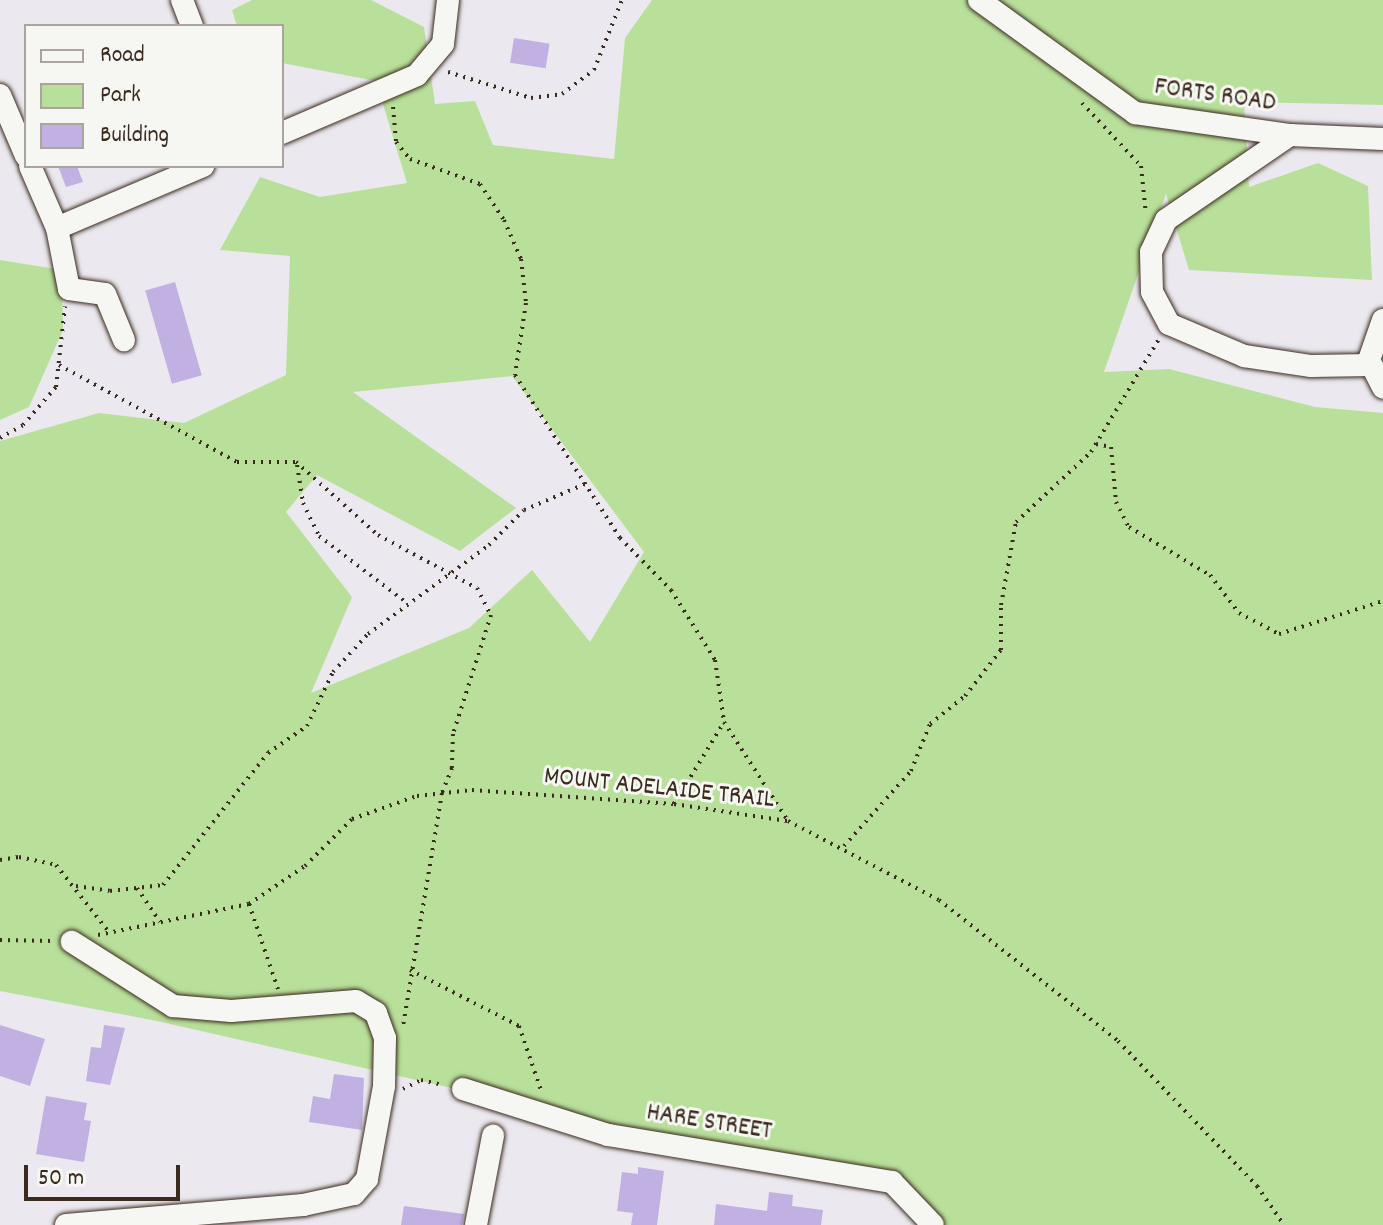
<!DOCTYPE html>
<style>
body{margin:0}
#map{position:relative;width:1383px;height:1225px;overflow:hidden;background:#ebe8ef;font-family:Dekko,sans-serif}
div>[style]{position:absolute}
.green>*{inset:0;background:#b9e09b}
.building>*{inset:0;background:#c1b1e2;transform-origin:0 0}
.path>*{height:4px;margin-top:-2px;transform-origin:0;background:repeating-linear-gradient(90deg,#3b2a1e 0 2px,transparent 0 8px)}
.roads{filter:drop-shadow(0 0 2px #3b2a1e) drop-shadow(0 0 2px #3b2a1e)}
.minor>*{height:22px;margin:-11px;padding:0 11px;transform-origin:11px;border-radius:11px;background:#f6f6f2}
span{translate:-50% -50%;white-space:nowrap;text-align:center;line-height:1.15;-webkit-text-stroke:6px #f6f6f2;paint-order:stroke}
.street-label{font-size:26px;color:#3b2a1e}
.legend{position:absolute;left:24px;top:24px;width:260px;height:144px;box-sizing:border-box;background:#f6f6f2;border:2px solid #aba49d;margin:0;padding:10px 14px;list-style:none;font-size:24px;color:#3b2a1e}
.legend li{display:flex;align-items:center;gap:16px;height:40px}
.legend b{width:40px;border:2px solid #aba49d}
.scale{position:absolute;left:24px;top:1165px;width:156px;height:36px;box-sizing:border-box;border:4px solid #3b2a1e;border-top:0;padding-left:10px;font-size:24px;line-height:28px;white-space:nowrap;color:#3b2a1e;-webkit-text-stroke:6px #f6f6f2;paint-order:stroke}
</style>
<div id="map">
<div class="green">
<div style="clip-path:polygon(evenodd,252px 0,371px 0,424px 27px,435px 104px,475px 101px,493px 145px,614px 159px,625px 38px,652px 0,1383px 0,1383px 105px,1244px 102px,1249px 187px,1318px 163px,1368px 186px,1372px 280px,1189px 270px,1166px 194px,1104px 372px,1169px 369px,1315px 407px,1383px 413px,1383px 1225px,933px 1225px,900px 1190px,157px 1021px,0 991px,0 441px,99px 413px,184px 423px,286px 375px,290px 256px,220px 250px,260px 177px,320px 197px,407px 183px,376px 81px,282px 63px,282px 26px,237px 26px,232px 10px,252px 0,512px 376px,644px 552px,590px 642px,532px 570px,469px 628px,311px 693px,352px 597px,286px 512px,317px 475px,460px 551px,516px 508px,353px 392px,512px 376px)"></div>
<div style="clip-path:polygon(0 260px,62px 270px,63px 330px,29px 407px,0 420px)"></div>
</div>
<div class="building">
<div style="left:514px;top:38px;width:36px;height:25px;rotate:9deg"></div>
<div style="clip-path:polygon(58px 166px,77px 166px,83px 182px,66px 187px)"></div>
<div style="left:175px;top:282px;width:97px;height:31px;rotate:74deg"></div>
<div style="clip-path:polygon(0 1025px,45px 1039px,30px 1086px,0 1076px)"></div>
<div style="clip-path:polygon(104px 1025px,125px 1028px,110px 1085px,86px 1081px,91px 1047px,101px 1048px)"></div>
<div style="clip-path:polygon(334px 1074px,364px 1078px,362px 1130px,309px 1122px,313px 1096px,330px 1099px)"></div>
<div style="clip-path:polygon(46px 1096px,87px 1103px,84px 1120px,91px 1121px,84px 1162px,36px 1154px)"></div>
<div style="clip-path:polygon(638px 1167px,664px 1171px,657px 1225px,631px 1225px,633px 1213px,617px 1211px,622px 1172px,638px 1174px)"></div>
<div style="clip-path:polygon(769px 1192px,793px 1195px,792px 1206px,823px 1210px,821px 1225px,714px 1225px,716px 1204px,767px 1211px)"></div>
<div style="clip-path:polygon(404px 1206px,464px 1214px,462px 1225px,401px 1225px)"></div>
</div>
<div class="path">
<div style="left:448px;top:72px;width:87px;rotate:17.4deg"></div>
<div style="left:531px;top:98px;width:31px;rotate:-7deg"></div>
<div style="left:562px;top:94px;width:40px;rotate:-37deg"></div>
<div style="left:594px;top:70px;width:75px;rotate:-68.2deg"></div>
<div style="left:1082px;top:103px;width:86px;rotate:46.9deg"></div>
<div style="left:1141px;top:166px;width:48px;rotate:84.1deg"></div>
<div style="left:393px;top:107px;width:35px;rotate:85deg"></div>
<div style="left:396px;top:142px;width:22px;rotate:51deg"></div>
<div style="left:410px;top:159px;width:74px;rotate:19.7deg"></div>
<div style="left:480px;top:184px;width:43px;rotate:56.3deg"></div>
<div style="left:504px;top:220px;width:43px;rotate:66.4deg"></div>
<div style="left:521px;top:259px;width:44px;rotate:83.5deg"></div>
<div style="left:526px;top:303px;width:73px;rotate:98.7deg"></div>
<div style="left:515px;top:375px;width:194px;rotate:57.2deg"></div>
<div style="left:620px;top:538px;width:73px;rotate:45.6deg"></div>
<div style="left:671px;top:590px;width:83px;rotate:57.8deg"></div>
<div style="left:715px;top:660px;width:63px;rotate:81.7deg"></div>
<div style="left:724px;top:722px;width:118px;rotate:57.1deg"></div>
<div style="left:59px;top:365px;width:203px;rotate:28.6deg"></div>
<div style="left:237px;top:462px;width:59px"></div>
<div style="left:296px;top:462px;width:110px;rotate:41.7deg"></div>
<div style="left:378px;top:535px;width:112px;rotate:28.2deg"></div>
<div style="left:477px;top:588px;width:30px;rotate:63deg"></div>
<div style="left:491px;top:615px;width:125px;rotate:107.7deg"></div>
<div style="left:453px;top:734px;width:34px;rotate:92deg"></div>
<div style="left:452px;top:768px;width:27px;rotate:112deg"></div>
<div style="left:442px;top:793px;width:235px;rotate:99.5deg"></div>
<div style="left:0;top:438px;width:26px;rotate:-29deg"></div>
<div style="left:23px;top:425px;width:50px;rotate:-49deg"></div>
<div style="left:56px;top:387px;width:81px;rotate:-83.6deg"></div>
<div style="left:1096px;top:444px;width:15px;rotate:11deg"></div>
<div style="left:1111px;top:447px;width:55px;rotate:84.8deg"></div>
<div style="left:1116px;top:502px;width:28px;rotate:63deg"></div>
<div style="left:1129px;top:527px;width:94px;rotate:30.7deg"></div>
<div style="left:1210px;top:575px;width:48px;rotate:52.7deg"></div>
<div style="left:1239px;top:613px;width:45px;rotate:27.7deg"></div>
<div style="left:1279px;top:634px;width:109px;rotate:-17.6deg"></div>
<div style="left:297px;top:465px;width:38px;rotate:81deg"></div>
<div style="left:303px;top:503px;width:37px;rotate:64deg"></div>
<div style="left:319px;top:536px;width:111px;rotate:37.3deg"></div>
<div style="left:674px;top:804px;width:96px;rotate:-58.6deg"></div>
<div style="left:844px;top:846px;width:101px;rotate:-48.2deg"></div>
<div style="left:911px;top:771px;width:51px;rotate:-68deg"></div>
<div style="left:930px;top:724px;width:45px;rotate:-38.7deg"></div>
<div style="left:965px;top:696px;width:58px;rotate:-52deg"></div>
<div style="left:1001px;top:650px;width:45px;rotate:-90deg"></div>
<div style="left:1001px;top:605px;width:84px;rotate:-79.8deg"></div>
<div style="left:1016px;top:522px;width:103px;rotate:-43deg"></div>
<div style="left:1091px;top:452px;width:132px;rotate:-59deg"></div>
<div style="left:0;top:860px;width:19px;rotate:-9deg"></div>
<div style="left:19px;top:857px;width:38px;rotate:12deg"></div>
<div style="left:56px;top:865px;width:85px;rotate:51.7deg"></div>
<div style="left:76px;top:886px;width:34px;rotate:8deg"></div>
<div style="left:110px;top:891px;width:53px;rotate:-6.5deg"></div>
<div style="left:163px;top:885px;width:169px;rotate:-51.5deg"></div>
<div style="left:268px;top:753px;width:47px;rotate:-34.7deg"></div>
<div style="left:307px;top:726px;width:60px;rotate:-64.3deg"></div>
<div style="left:333px;top:672px;width:52px;rotate:-47.4deg"></div>
<div style="left:368px;top:634px;width:150px;rotate:-36.3deg"></div>
<div style="left:489px;top:545px;width:49px;rotate:-45deg"></div>
<div style="left:524px;top:510px;width:66px;rotate:-23.1deg"></div>
<div style="left:137px;top:888px;width:41px;rotate:55.9deg"></div>
<div style="left:249px;top:904px;width:90px;rotate:71.2deg"></div>
<div style="left:98px;top:935px;width:154px;rotate:-11.6deg"></div>
<div style="left:249px;top:904px;width:68px;rotate:-34.2deg"></div>
<div style="left:305px;top:866px;width:66px;rotate:-45deg"></div>
<div style="left:352px;top:819px;width:69px;rotate:-19.5deg"></div>
<div style="left:417px;top:796px;width:55px;rotate:-6.2deg"></div>
<div style="left:472px;top:790px;width:202px;rotate:4deg"></div>
<div style="left:674px;top:804px;width:115px;rotate:8.5deg"></div>
<div style="left:788px;top:821px;width:170px;rotate:27.6deg"></div>
<div style="left:939px;top:900px;width:228px;rotate:38.2deg"></div>
<div style="left:1118px;top:1041px;width:201px;rotate:46.2deg"></div>
<div style="left:1257px;top:1186px;width:47px;rotate:55.3deg"></div>
<div style="left:0;top:940px;width:54px;rotate:1.1deg"></div>
<div style="left:410px;top:970px;width:123px;rotate:27.2deg"></div>
<div style="left:519px;top:1026px;width:71px;rotate:71.1deg"></div>
<div style="left:403px;top:1089px;width:20px;rotate:-27deg"></div>
<div style="left:421px;top:1080px;width:23px;rotate:13deg"></div>
</div>
<div class="roads">
<div class="minor">
<div style="left:182px;top:0;width:28px;rotate:69deg"></div>
<div style="left:979px;top:0;width:193px;rotate:35.9deg"></div>
<div style="left:1135px;top:113px;width:157px;rotate:8.1deg"></div>
<div style="left:1290px;top:135px;width:93px;rotate:2.5deg"></div>
<div style="left:0;top:95px;width:66px;rotate:66.9deg"></div>
<div style="left:282px;top:133px;width:147px;rotate:-23.2deg"></div>
<div style="left:417px;top:75px;width:40px;rotate:-50deg"></div>
<div style="left:443px;top:44px;width:44px;rotate:-83.5deg"></div>
<div style="left:1290px;top:135px;width:150px;rotate:145.6deg"></div>
<div style="left:1166px;top:220px;width:35px;rotate:115deg"></div>
<div style="left:1151px;top:252px;width:40px;rotate:88.6deg"></div>
<div style="left:1152px;top:292px;width:36px;rotate:62deg"></div>
<div style="left:1169px;top:324px;width:82px;rotate:23.1deg"></div>
<div style="left:1244px;top:356px;width:68px;rotate:8.5deg"></div>
<div style="left:1311px;top:366px;width:60px;rotate:-1deg"></div>
<div style="left:30px;top:166px;width:68px;rotate:66.5deg"></div>
<div style="left:57px;top:228px;width:159px;rotate:-23deg"></div>
<div style="left:57px;top:228px;width:62px;rotate:78.9deg"></div>
<div style="left:69px;top:289px;width:36px;rotate:8deg"></div>
<div style="left:105px;top:294px;width:50px;rotate:67.6deg"></div>
<div style="left:1383px;top:320px;width:42px;rotate:109.3deg"></div>
<div style="left:1369px;top:360px;width:31px;rotate:63deg"></div>
<div style="left:463px;top:1089px;width:152px;rotate:17.6deg"></div>
<div style="left:608px;top:1135px;width:288px;rotate:9.4deg"></div>
<div style="left:892px;top:1182px;width:59px;rotate:46.4deg"></div>
<div style="left:66px;top:1225px;width:238px;rotate:-4.8deg"></div>
<div style="left:303px;top:1205px;width:52px;rotate:-12.2deg"></div>
<div style="left:354px;top:1194px;width:20px;rotate:-49deg"></div>
<div style="left:367px;top:1179px;width:95px;rotate:-79.6deg"></div>
<div style="left:384px;top:1086px;width:48px;rotate:-88.8deg"></div>
<div style="left:385px;top:1038px;width:27px;rotate:-110deg"></div>
<div style="left:376px;top:1013px;width:23px;rotate:-149deg"></div>
<div style="left:356px;top:1001px;width:125px;rotate:175.4deg"></div>
<div style="left:231px;top:1011px;width:58px;rotate:-175.1deg"></div>
<div style="left:173px;top:1006px;width:120px;rotate:-147.6deg"></div>
<div style="left:476px;top:1225px;width:91px;rotate:-79.2deg"></div>
</div>
</div>
<div class="street-label">
<span style="left:1215px;top:96px;rotate:8deg">FORTS ROAD</span>
<span style="left:659px;top:789px;rotate:6deg">MOUNT ADELAIDE TRAIL</span>
<span style="left:709px;top:1123px;rotate:9deg">HARE STREET</span>
</div>
<ul class="legend">
<li><b style="height:10px;background:#f6f6f2"></b>Road</li>
<li><b style="height:22px;background:#b9e09b"></b>Park</li>
<li><b style="height:22px;background:#c1b1e2"></b>Building</li>
</ul>
<div class="scale">50 m</div>
</div>
